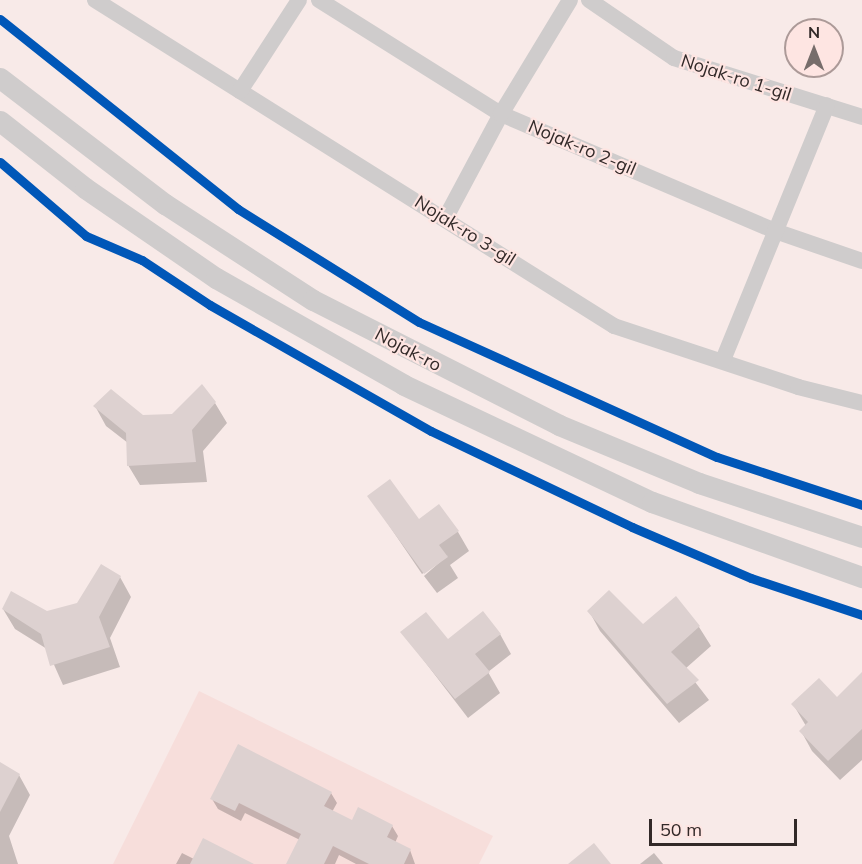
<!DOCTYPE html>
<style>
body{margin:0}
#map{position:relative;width:862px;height:864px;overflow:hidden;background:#f8eae8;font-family:Mulish,sans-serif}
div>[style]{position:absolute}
.built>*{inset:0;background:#f7dedb}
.shadow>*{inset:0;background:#0003}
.building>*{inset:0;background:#ddd1d0}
.minor>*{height:16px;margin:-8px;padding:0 8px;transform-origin:8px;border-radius:8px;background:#cfcccc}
.tertiary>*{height:21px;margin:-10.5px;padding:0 10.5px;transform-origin:10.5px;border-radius:10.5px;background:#cfcccc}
.cycleway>*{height:9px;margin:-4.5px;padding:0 4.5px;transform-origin:4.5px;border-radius:4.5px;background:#0057b8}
span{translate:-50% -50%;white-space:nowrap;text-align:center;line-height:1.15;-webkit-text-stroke:4.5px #fee5e2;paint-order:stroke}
.street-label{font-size:18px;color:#322928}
.north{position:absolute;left:784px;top:18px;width:60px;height:60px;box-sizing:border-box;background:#fee5e2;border:2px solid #ac9a98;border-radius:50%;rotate:0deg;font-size:16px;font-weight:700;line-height:24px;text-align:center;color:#322928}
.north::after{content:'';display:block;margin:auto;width:21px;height:27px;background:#776d6b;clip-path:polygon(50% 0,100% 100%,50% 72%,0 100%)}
.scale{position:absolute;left:649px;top:819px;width:148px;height:27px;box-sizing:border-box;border:3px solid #322928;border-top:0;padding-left:8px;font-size:18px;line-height:21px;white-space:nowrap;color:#322928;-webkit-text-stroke:4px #fee5e2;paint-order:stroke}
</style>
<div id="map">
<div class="built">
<div style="clip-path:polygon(199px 691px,493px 836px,479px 864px,113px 864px)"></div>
</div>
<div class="shadow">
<div style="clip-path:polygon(215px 403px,227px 423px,203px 451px,207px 482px,140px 485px,128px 465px,128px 443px,106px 426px,95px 406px,143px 417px,173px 415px)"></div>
<div style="clip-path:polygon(369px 496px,419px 521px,458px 532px,469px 551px,450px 565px,458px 578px,437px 593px,424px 576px,448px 555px,422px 574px)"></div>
<div style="clip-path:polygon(120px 577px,131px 597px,110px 638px,120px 667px,63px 685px,47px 649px,15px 629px,3px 609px,46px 613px,78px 604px)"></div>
<div style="clip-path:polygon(589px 611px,643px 626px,699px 627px,711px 646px,685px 669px,709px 700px,679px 723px,600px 631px)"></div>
<div style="clip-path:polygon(402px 632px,448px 641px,500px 634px,511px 654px,488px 672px,500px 693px,468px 718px)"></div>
<div style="clip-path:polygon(862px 674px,862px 760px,840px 780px,812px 751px,801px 731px,806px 726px,793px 704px,837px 699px)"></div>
<div style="clip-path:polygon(0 764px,19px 775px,30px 795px,9px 836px,18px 864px,0 864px)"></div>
<div style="clip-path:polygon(331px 793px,337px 803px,332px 812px,352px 822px,392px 826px,398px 836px,395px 843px,410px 850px,415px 864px,356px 864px,339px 855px,335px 864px,288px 864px,300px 840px,245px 813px,241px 821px,218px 809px,212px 799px)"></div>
<div style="clip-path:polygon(182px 853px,194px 859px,250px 864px,176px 864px)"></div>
<div style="clip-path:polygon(654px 853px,663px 864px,640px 864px)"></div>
</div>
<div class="building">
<div style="clip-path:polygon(202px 384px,216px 402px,192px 430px,196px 462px,127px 466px,126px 433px,93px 406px,111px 389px,143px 415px,172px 414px)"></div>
<div style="clip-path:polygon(390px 479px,419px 519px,439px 504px,459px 531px,439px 545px,448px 557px,424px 574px,367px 496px)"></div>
<div style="clip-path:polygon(101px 564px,121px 576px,99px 617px,110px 647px,50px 666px,41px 634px,2px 609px,11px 591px,47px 611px,77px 603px)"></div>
<div style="clip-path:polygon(609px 590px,643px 624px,676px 596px,700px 626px,671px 652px,699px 680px,667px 704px,587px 611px)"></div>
<div style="clip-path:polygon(483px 611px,501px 634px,475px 654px,490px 672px,455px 699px,400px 632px,426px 612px,448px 639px)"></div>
<div style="clip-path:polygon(862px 672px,862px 729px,828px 761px,799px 731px,808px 722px,791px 704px,819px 678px,837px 697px)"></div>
<div style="clip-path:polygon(238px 744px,332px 792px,324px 806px,352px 820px,358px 807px,393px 825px,387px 837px,411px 849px,404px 864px,369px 864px,333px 846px,324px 864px,286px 864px,301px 834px,239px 803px,235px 811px,210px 799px)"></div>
<div style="clip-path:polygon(0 762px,20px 774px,0 812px)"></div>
<div style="clip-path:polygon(203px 838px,254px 864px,190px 864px)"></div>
<div style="clip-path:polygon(594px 843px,611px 864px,568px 864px)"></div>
</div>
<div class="minor">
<div style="left:95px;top:0;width:613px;rotate:32.13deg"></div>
<div style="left:614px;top:326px;width:194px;rotate:18.3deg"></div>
<div style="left:798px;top:387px;width:66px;rotate:14deg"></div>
<div style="left:319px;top:0;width:215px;rotate:32.1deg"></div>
<div style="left:501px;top:114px;width:298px;rotate:23.1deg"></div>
<div style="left:775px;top:231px;width:92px;rotate:19deg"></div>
<div style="left:589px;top:0;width:103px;rotate:34.3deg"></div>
<div style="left:674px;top:58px;width:197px;rotate:17.4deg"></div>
<div style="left:240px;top:91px;width:108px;rotate:-57deg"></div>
<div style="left:445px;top:219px;width:119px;rotate:-61.9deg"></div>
<div style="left:501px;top:114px;width:133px;rotate:-58.8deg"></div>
<div style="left:723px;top:360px;width:275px;rotate:-67.8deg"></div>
</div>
<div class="tertiary">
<div style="left:0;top:78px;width:208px;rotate:37.4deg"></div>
<div style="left:165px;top:204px;width:176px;rotate:33deg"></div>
<div style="left:313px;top:300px;width:276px;rotate:26.9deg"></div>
<div style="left:559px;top:425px;width:152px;rotate:22.5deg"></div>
<div style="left:699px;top:483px;width:172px;rotate:18.3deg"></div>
<div style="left:0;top:121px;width:108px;rotate:38.2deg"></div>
<div style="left:85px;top:188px;width:159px;rotate:34.5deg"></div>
<div style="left:216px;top:278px;width:216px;rotate:29.6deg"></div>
<div style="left:404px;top:385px;width:274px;rotate:25.3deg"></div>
<div style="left:652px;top:502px;width:223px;rotate:19.7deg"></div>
</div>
<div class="cycleway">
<div style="left:0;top:19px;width:305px;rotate:38.6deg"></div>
<div style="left:238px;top:209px;width:213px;rotate:32deg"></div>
<div style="left:419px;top:322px;width:327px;rotate:24.4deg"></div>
<div style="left:717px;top:457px;width:153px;rotate:18.3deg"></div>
<div style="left:0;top:162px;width:113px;rotate:40.7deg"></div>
<div style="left:86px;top:236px;width:61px;rotate:23.2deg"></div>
<div style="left:142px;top:260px;width:82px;rotate:33.5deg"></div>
<div style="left:210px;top:305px;width:254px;rotate:29.7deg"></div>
<div style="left:431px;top:431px;width:223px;rotate:25.5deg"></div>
<div style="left:632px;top:527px;width:129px;rotate:23.2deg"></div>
<div style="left:751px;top:578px;width:117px;rotate:18.4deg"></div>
</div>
<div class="street-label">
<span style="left:736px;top:78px;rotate:18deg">Nojak-ro 1-gil</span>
<span style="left:582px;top:148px;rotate:23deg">Nojak-ro 2-gil</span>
<span style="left:465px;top:231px;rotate:32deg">Nojak-ro 3-gil</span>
<span style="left:408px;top:350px;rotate:28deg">Nojak-ro</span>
</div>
<div class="north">N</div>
<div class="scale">50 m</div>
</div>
